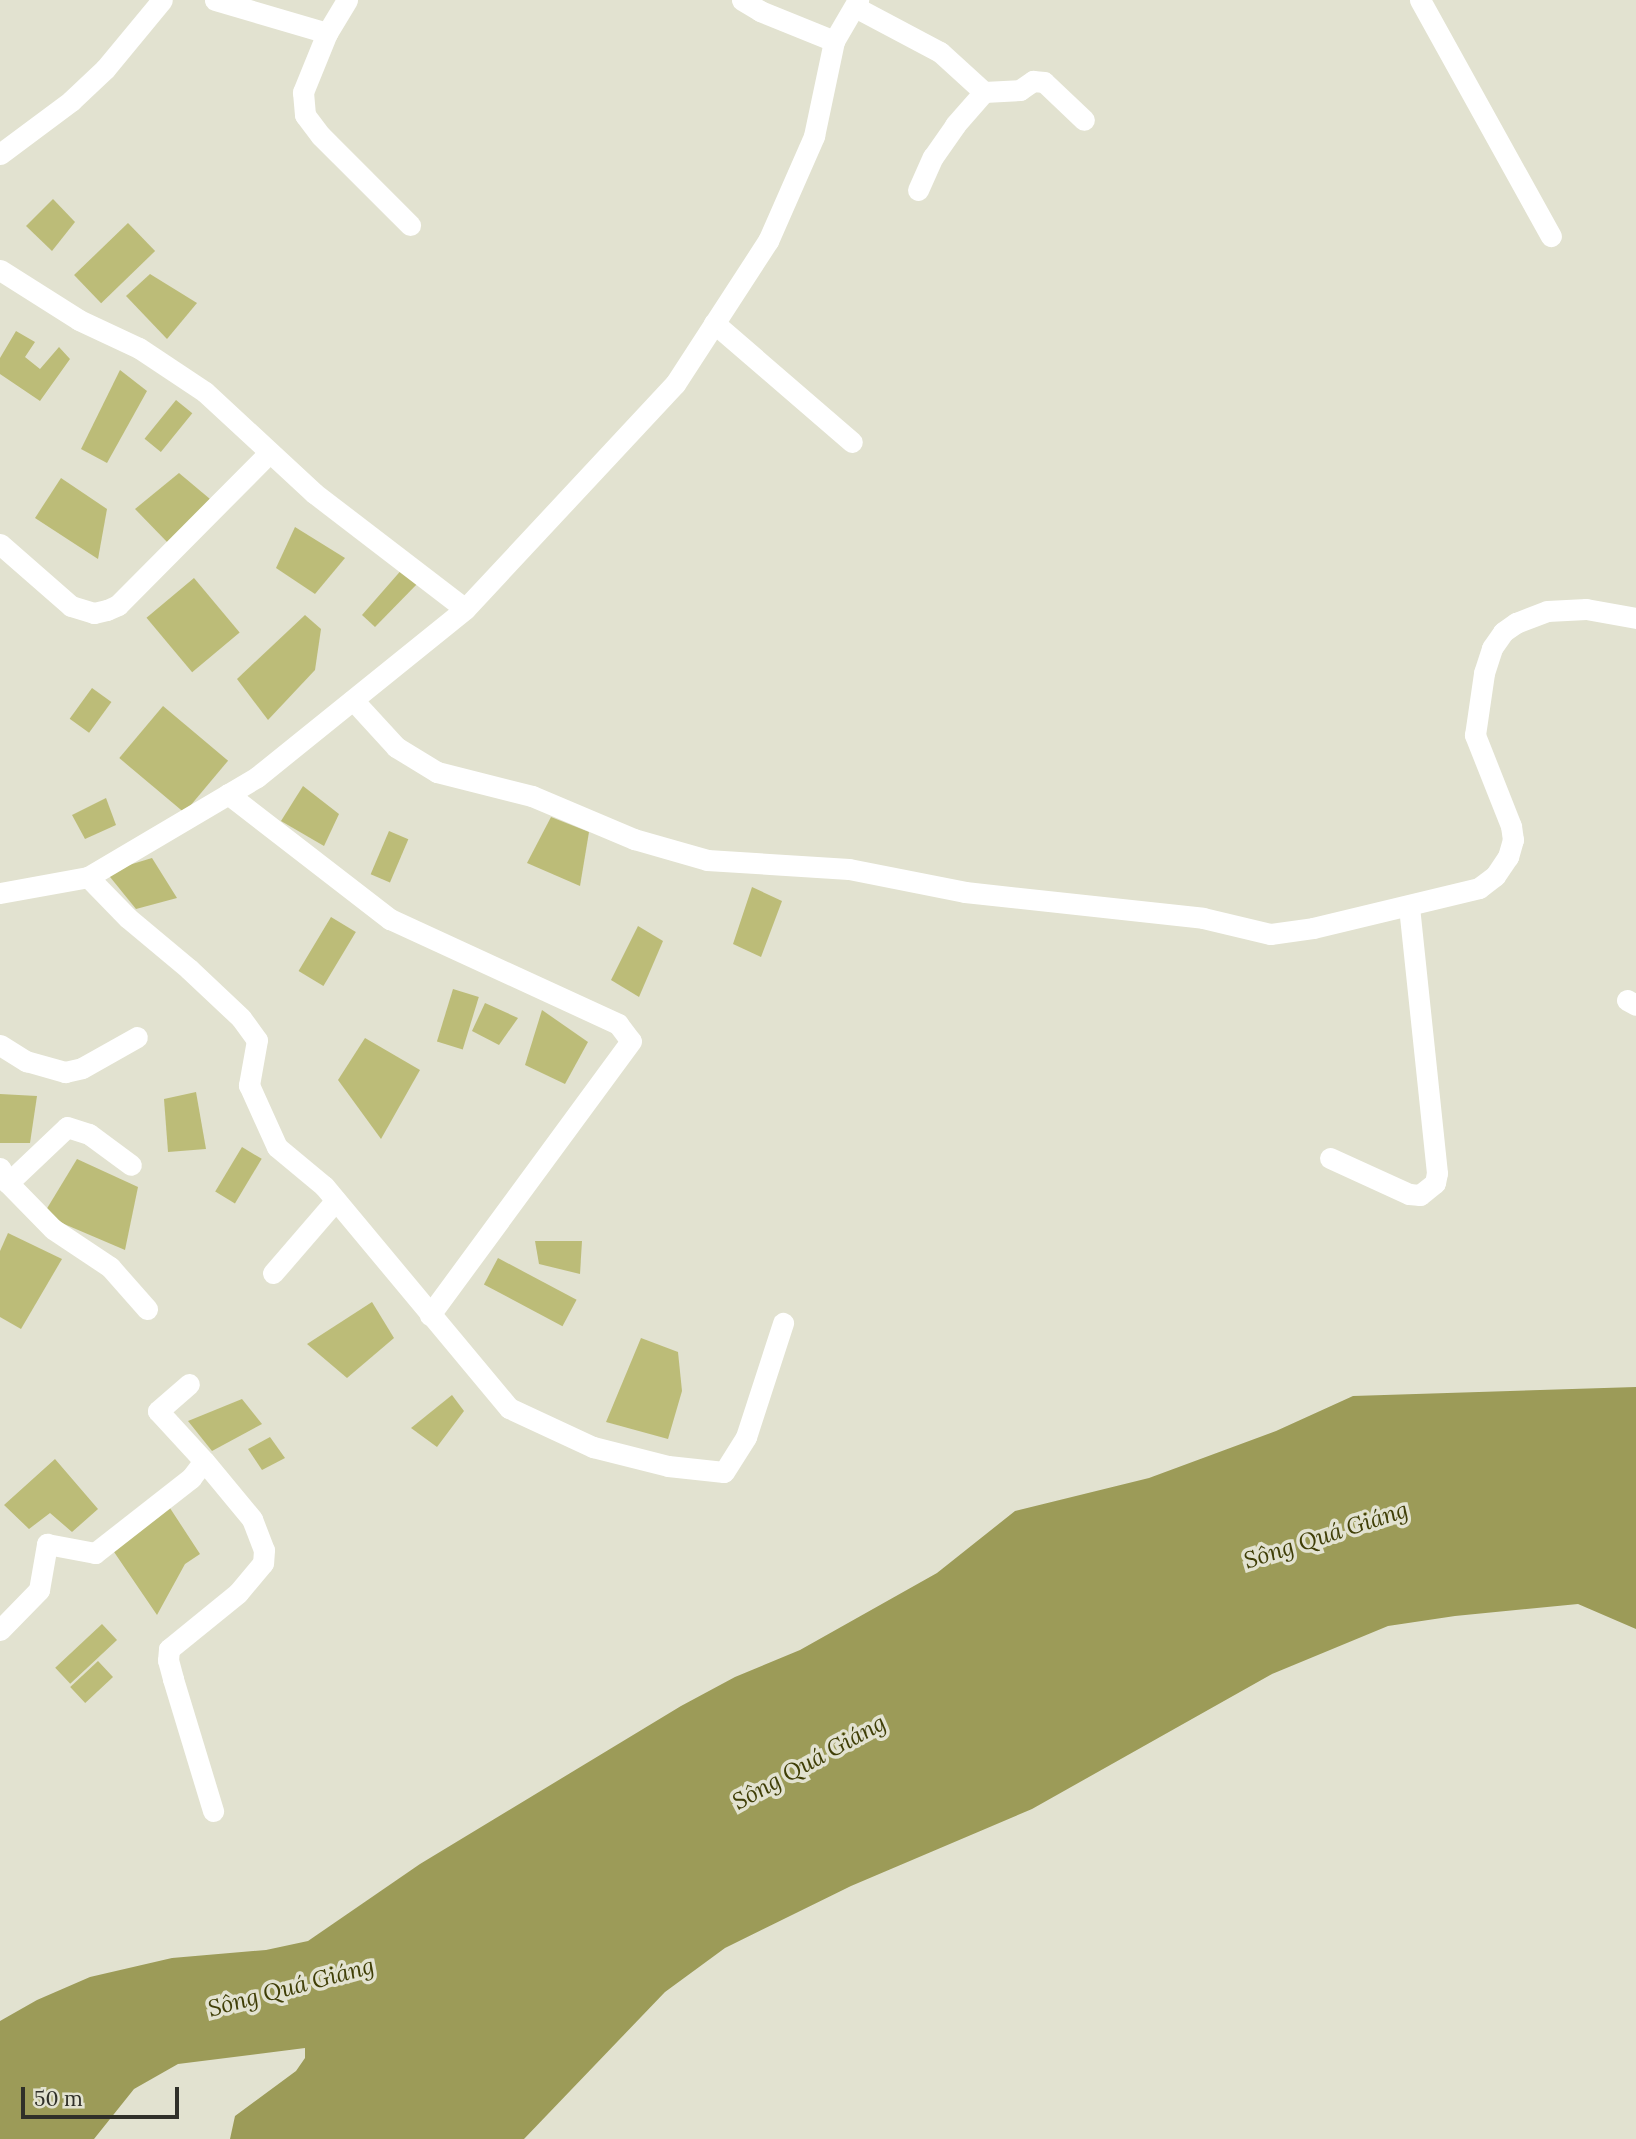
<!DOCTYPE html>
<meta charset="utf-8">
<style>
body{margin:0}
#map{position:relative;width:1636px;height:2139px;overflow:hidden;background:#e2e2d0;font-family:Lora,serif}
div>[style]{position:absolute}
.water>*{inset:0;background:#9c9b58}
.building>*{inset:0;background:#bcbc78;transform-origin:0 0}
.minor>*{height:21px;margin:-10.5px;padding:0 10.5px;transform-origin:10.5px;border-radius:10.5px;background:#fff}
span{translate:-50% -50%;white-space:nowrap;text-align:center;line-height:1.15;-webkit-text-stroke:7px #e2e2d0;paint-order:stroke}
.water-label{font-size:23px;color:#3f3e06;font-style:italic}
.scale{position:absolute;left:21px;top:2087px;width:158px;height:32px;box-sizing:border-box;border:4px solid #303029;border-top:0;padding-left:9px;font-size:21px;line-height:24px;white-space:nowrap;color:#303029;-webkit-text-stroke:5px #e2e2d0;paint-order:stroke}
</style>
<div id="map">
<div class="water">
<div style="clip-path:polygon(1636px 1387px,1636px 1629px,1578px 1604px,1455px 1616px,1388px 1626px,1272px 1674px,1032px 1809px,851px 1886px,725px 1948px,665px 1992px,524px 2139px,230px 2139px,235px 2116px,296px 2071px,305px 2058px,305px 2048px,178px 2064px,134px 2089px,94px 2139px,0 2139px,0 2021px,37px 2000px,90px 1977px,172px 1958px,266px 1950px,308px 1941px,420px 1864px,681px 1706px,735px 1677px,800px 1650px,937px 1573px,1015px 1511px,1149px 1478px,1276px 1431px,1353px 1396px)"></div>
</div>
<div class="building">
<div style="clip-path:polygon(53px 199px,75px 222px,52px 251px,26px 226px)"></div>
<div style="left:128px;top:223px;width:39px;height:75px;rotate:46deg"></div>
<div style="clip-path:polygon(150px 274px,197px 303px,167px 339px,126px 296px)"></div>
<div style="clip-path:polygon(16px 331px,35px 342px,25px 357px,40px 369px,59px 347px,70px 359px,40px 401px,0 374px,0 358px)"></div>
<div style="clip-path:polygon(120px 370px,147px 391px,107px 463px,81px 449px)"></div>
<div style="left:176px;top:400px;width:21px;height:50px;rotate:39deg"></div>
<div style="clip-path:polygon(179px 473px,210px 499px,169px 544px,135px 509px)"></div>
<div style="clip-path:polygon(61px 478px,107px 509px,98px 559px,35px 518px)"></div>
<div style="clip-path:polygon(295px 527px,345px 558px,315px 594px,276px 568px)"></div>
<div style="clip-path:polygon(404px 567px,420px 581px,375px 627px,362px 615px)"></div>
<div style="left:194px;top:578px;width:71px;height:62px;rotate:50deg"></div>
<div style="clip-path:polygon(305px 615px,321px 629px,315px 670px,268px 720px,237px 679px)"></div>
<div style="left:92px;top:688px;width:24px;height:38px;rotate:36deg"></div>
<div style="left:163px;top:706px;width:85px;height:68px;rotate:40deg"></div>
<div style="clip-path:polygon(303px 786px,339px 814px,324px 846px,281px 821px)"></div>
<div style="clip-path:polygon(106px 798px,116px 825px,85px 839px,72px 815px)"></div>
<div style="clip-path:polygon(551px 817px,589px 832px,580px 886px,527px 863px)"></div>
<div style="left:389px;top:831px;width:21px;height:47px;rotate:23deg"></div>
<div style="clip-path:polygon(152px 858px,177px 898px,136px 909px,106px 872px)"></div>
<div style="clip-path:polygon(752px 887px,782px 901px,761px 957px,733px 944px)"></div>
<div style="left:331px;top:917px;width:29px;height:63px;rotate:31deg"></div>
<div style="clip-path:polygon(638px 926px,663px 941px,639px 997px,611px 980px)"></div>
<div style="left:453px;top:989px;width:27px;height:55px;rotate:17deg"></div>
<div style="clip-path:polygon(485px 1003px,518px 1018px,499px 1045px,472px 1031px)"></div>
<div style="clip-path:polygon(542px 1010px,588px 1042px,565px 1084px,525px 1065px)"></div>
<div style="clip-path:polygon(365px 1038px,420px 1070px,381px 1139px,338px 1080px)"></div>
<div style="clip-path:polygon(196px 1092px,206px 1149px,168px 1152px,164px 1099px)"></div>
<div style="clip-path:polygon(0 1094px,37px 1096px,30px 1143px,0 1143px)"></div>
<div style="left:242px;top:1147px;width:23px;height:52px;rotate:31deg"></div>
<div style="clip-path:polygon(77px 1159px,138px 1187px,125px 1250px,43px 1215px)"></div>
<div style="clip-path:polygon(8px 1233px,62px 1259px,21px 1329px,0 1317px,0 1251px)"></div>
<div style="clip-path:polygon(535px 1241px,582px 1241px,580px 1274px,539px 1264px)"></div>
<div style="left:498px;top:1258px;width:89px;height:30px;rotate:28deg"></div>
<div style="clip-path:polygon(372px 1302px,394px 1338px,347px 1378px,307px 1344px)"></div>
<div style="clip-path:polygon(641px 1338px,678px 1352px,682px 1391px,668px 1439px,606px 1422px)"></div>
<div style="clip-path:polygon(452px 1395px,464px 1411px,437px 1447px,411px 1428px)"></div>
<div style="clip-path:polygon(242px 1399px,262px 1424px,212px 1451px,188px 1421px)"></div>
<div style="clip-path:polygon(270px 1437px,285px 1458px,262px 1470px,248px 1449px)"></div>
<div style="clip-path:polygon(55px 1459px,98px 1509px,72px 1532px,50px 1513px,29px 1529px,4px 1505px)"></div>
<div style="clip-path:polygon(168px 1505px,200px 1554px,185px 1564px,157px 1615px,112px 1549px)"></div>
<div style="left:102px;top:1624px;width:22px;height:64px;rotate:47deg"></div>
<div style="left:98px;top:1661px;width:22px;height:38px;rotate:47deg"></div>
</div>
<div class="minor">
<div style="left:215px;top:0;width:117px;rotate:16.4deg"></div>
<div style="left:347px;top:0;width:39px;rotate:121deg"></div>
<div style="left:327px;top:33px;width:64px;rotate:112.1deg"></div>
<div style="left:303px;top:92px;width:23px;rotate:85deg"></div>
<div style="left:305px;top:115px;width:26px;rotate:53deg"></div>
<div style="left:321px;top:136px;width:126px;rotate:45deg"></div>
<div style="left:742px;top:0;width:21px;rotate:31deg"></div>
<div style="left:760px;top:11px;width:80px;rotate:22.1deg"></div>
<div style="left:1420px;top:0;width:270px;rotate:61deg"></div>
<div style="left:855px;top:7px;width:96px;rotate:27.9deg"></div>
<div style="left:940px;top:52px;width:59px;rotate:42.3deg"></div>
<div style="left:984px;top:92px;width:36px;rotate:-3deg"></div>
<div style="left:1020px;top:90px;width:16px;rotate:-35deg"></div>
<div style="left:1033px;top:81px;width:11px;rotate:5deg"></div>
<div style="left:1044px;top:82px;width:55px;rotate:43.5deg"></div>
<div style="left:0;top:154px;width:89px;rotate:-36.7deg"></div>
<div style="left:71px;top:101px;width:47px;rotate:-43.3deg"></div>
<div style="left:105px;top:69px;width:89px;rotate:-50.4deg"></div>
<div style="left:918px;top:190px;width:36px;rotate:-66deg"></div>
<div style="left:933px;top:157px;width:39px;rotate:-55deg"></div>
<div style="left:955px;top:125px;width:44px;rotate:-48.7deg"></div>
<div style="left:0;top:270px;width:93px;rotate:32.3deg"></div>
<div style="left:79px;top:320px;width:66px;rotate:25deg"></div>
<div style="left:139px;top:348px;width:79px;rotate:33.7deg"></div>
<div style="left:205px;top:392px;width:149px;rotate:42.8deg"></div>
<div style="left:314px;top:493px;width:190px;rotate:37.5deg"></div>
<div style="left:714px;top:323px;width:182px;rotate:40.8deg"></div>
<div style="left:0;top:544px;width:94px;rotate:41.1deg"></div>
<div style="left:71px;top:606px;width:24px;rotate:17deg"></div>
<div style="left:94px;top:613px;width:13px;rotate:-13deg"></div>
<div style="left:107px;top:610px;width:12px;rotate:-24deg"></div>
<div style="left:118px;top:605px;width:214px;rotate:-45.2deg"></div>
<div style="left:353px;top:700px;width:64px;rotate:47.5deg"></div>
<div style="left:396px;top:747px;width:48px;rotate:31.4deg"></div>
<div style="left:437px;top:772px;width:98px;rotate:14.2deg"></div>
<div style="left:532px;top:796px;width:111px;rotate:22.9deg"></div>
<div style="left:634px;top:839px;width:76px;rotate:16deg"></div>
<div style="left:707px;top:860px;width:142px;rotate:3.6deg"></div>
<div style="left:849px;top:869px;width:118px;rotate:11.2deg"></div>
<div style="left:965px;top:892px;width:239px;rotate:6.2deg"></div>
<div style="left:1203px;top:918px;width:69px;rotate:13.4deg"></div>
<div style="left:1270px;top:934px;width:43px;rotate:-7.9deg"></div>
<div style="left:1313px;top:928px;width:171px;rotate:-13.5deg"></div>
<div style="left:1479px;top:888px;width:20px;rotate:-37deg"></div>
<div style="left:1495px;top:876px;width:23px;rotate:-56deg"></div>
<div style="left:1508px;top:857px;width:18px;rotate:-74deg"></div>
<div style="left:1513px;top:840px;width:14px;rotate:-98deg"></div>
<div style="left:1511px;top:826px;width:98px;rotate:-111.6deg"></div>
<div style="left:1475px;top:735px;width:63px;rotate:-81.7deg"></div>
<div style="left:1484px;top:673px;width:26px;rotate:-72deg"></div>
<div style="left:1492px;top:648px;width:19px;rotate:-55deg"></div>
<div style="left:1503px;top:632px;width:16px;rotate:-35deg"></div>
<div style="left:1516px;top:623px;width:33px;rotate:-21deg"></div>
<div style="left:1547px;top:611px;width:39px;rotate:-3deg"></div>
<div style="left:1586px;top:609px;width:51px;rotate:10.2deg"></div>
<div style="left:228px;top:794px;width:205px;rotate:37.7deg"></div>
<div style="left:390px;top:919px;width:251px;rotate:24.7deg"></div>
<div style="left:618px;top:1024px;width:21px;rotate:53deg"></div>
<div style="left:631px;top:1041px;width:340px;rotate:126.3deg"></div>
<div style="left:88px;top:877px;width:57px;rotate:45.7deg"></div>
<div style="left:128px;top:918px;width:80px;rotate:39.9deg"></div>
<div style="left:189px;top:969px;width:71px;rotate:43.3deg"></div>
<div style="left:241px;top:1018px;width:27px;rotate:54deg"></div>
<div style="left:257px;top:1040px;width:46px;rotate:100.1deg"></div>
<div style="left:249px;top:1085px;width:68px;rotate:65.7deg"></div>
<div style="left:277px;top:1147px;width:61px;rotate:39.7deg"></div>
<div style="left:324px;top:1186px;width:289px;rotate:50.2deg"></div>
<div style="left:509px;top:1408px;width:93px;rotate:24.9deg"></div>
<div style="left:593px;top:1447px;width:77px;rotate:14.2deg"></div>
<div style="left:668px;top:1466px;width:56px;rotate:6.1deg"></div>
<div style="left:724px;top:1472px;width:41px;rotate:-57.8deg"></div>
<div style="left:746px;top:1437px;width:120px;rotate:-72deg"></div>
<div style="left:0;top:893px;width:89px;rotate:-10.3deg"></div>
<div style="left:88px;top:877px;width:196px;rotate:-30.6deg"></div>
<div style="left:257px;top:777px;width:267px;rotate:-38.9deg"></div>
<div style="left:465px;top:609px;width:308px;rotate:-47deg"></div>
<div style="left:675px;top:384px;width:171px;rotate:-57deg"></div>
<div style="left:768px;top:241px;width:115px;rotate:-66.3deg"></div>
<div style="left:814px;top:136px;width:97px;rotate:-78.1deg"></div>
<div style="left:834px;top:41px;width:48px;rotate:-59.7deg"></div>
<div style="left:1627px;top:1000px;width:10px;rotate:29deg"></div>
<div style="left:0;top:1045px;width:31px;rotate:32deg"></div>
<div style="left:26px;top:1061px;width:41px;rotate:15.8deg"></div>
<div style="left:65px;top:1072px;width:17px;rotate:-13deg"></div>
<div style="left:82px;top:1068px;width:63px;rotate:-29.4deg"></div>
<div style="left:1330px;top:1158px;width:87px;rotate:24.5deg"></div>
<div style="left:1409px;top:1194px;width:11px;rotate:5deg"></div>
<div style="left:1420px;top:1195px;width:19px;rotate:-39deg"></div>
<div style="left:1435px;top:1183px;width:10px;rotate:-79deg"></div>
<div style="left:1437px;top:1173px;width:268px;rotate:-96deg"></div>
<div style="left:0;top:1168px;width:17px;rotate:62deg"></div>
<div style="left:8px;top:1183px;width:64px;rotate:45.6deg"></div>
<div style="left:53px;top:1229px;width:69px;rotate:33.7deg"></div>
<div style="left:110px;top:1267px;width:56px;rotate:48.6deg"></div>
<div style="left:8px;top:1183px;width:81px;rotate:-43.5deg"></div>
<div style="left:67px;top:1127px;width:23px;rotate:18deg"></div>
<div style="left:89px;top:1134px;width:52px;rotate:36.4deg"></div>
<div style="left:273px;top:1273px;width:96px;rotate:-49.2deg"></div>
<div style="left:204px;top:1461px;width:75px;rotate:50.4deg"></div>
<div style="left:252px;top:1519px;width:33px;rotate:69deg"></div>
<div style="left:264px;top:1550px;width:13px;rotate:94deg"></div>
<div style="left:263px;top:1563px;width:39px;rotate:130deg"></div>
<div style="left:238px;top:1593px;width:89px;rotate:140.9deg"></div>
<div style="left:169px;top:1649px;width:11px;rotate:95deg"></div>
<div style="left:168px;top:1660px;width:20px;rotate:75deg"></div>
<div style="left:173px;top:1679px;width:138px;rotate:73.1deg"></div>
<div style="left:0;top:1630px;width:56px;rotate:-45.7deg"></div>
<div style="left:39px;top:1590px;width:47px;rotate:-80.1deg"></div>
<div style="left:47px;top:1544px;width:49px;rotate:10.6deg"></div>
<div style="left:95px;top:1553px;width:122px;rotate:-38deg"></div>
<div style="left:191px;top:1478px;width:21px;rotate:-53deg"></div>
<div style="left:204px;top:1461px;width:68px;rotate:-132.6deg"></div>
<div style="left:158px;top:1411px;width:41px;rotate:-41.1deg"></div>
</div>
<div class="water-label">
<span style="left:1326px;top:1535px;rotate:-18deg">Sông Quá Giáng</span>
<span style="left:809px;top:1762px;rotate:-29deg">Sông Quá Giáng</span>
<span style="left:291px;top:1987px;rotate:-15deg">Sông Quá Giáng</span>
</div>
<div class="scale">50 m</div>
</div>
